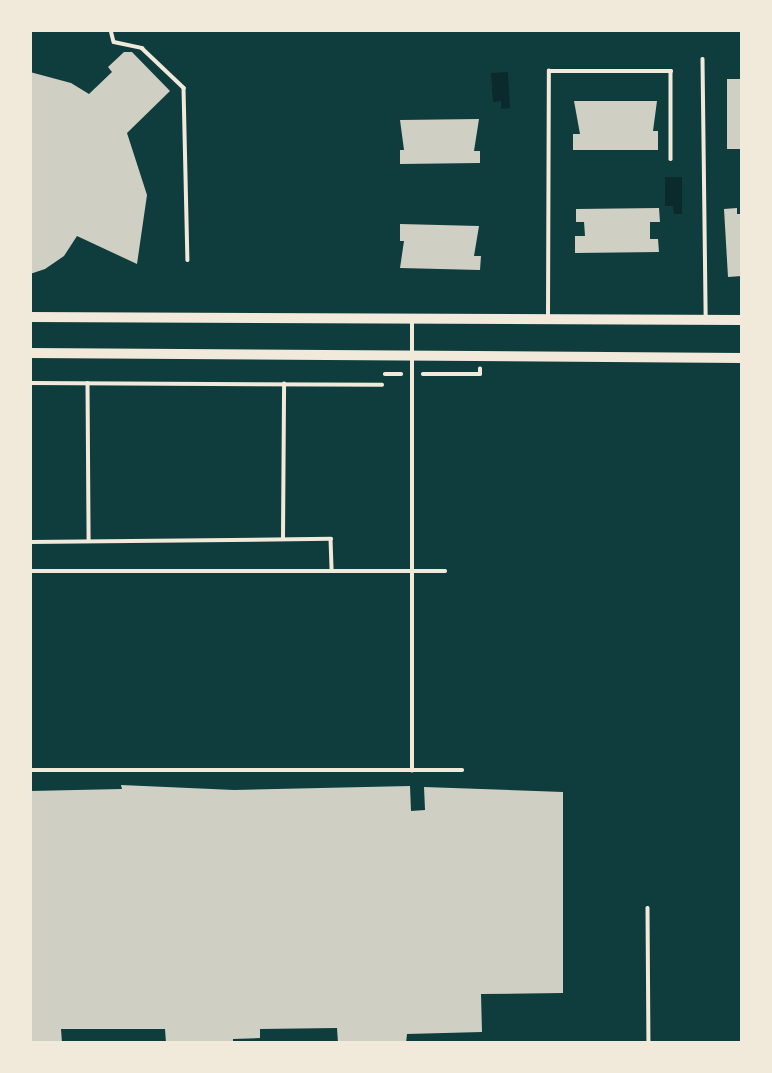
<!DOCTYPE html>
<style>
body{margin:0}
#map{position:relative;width:772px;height:1073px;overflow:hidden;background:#0f3d3e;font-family:"IBM Plex Sans",sans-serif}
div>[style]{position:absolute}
.water>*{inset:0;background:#0a2a2b}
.building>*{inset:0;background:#cfcfc3;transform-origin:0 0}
.path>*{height:3.5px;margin:-1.75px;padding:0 1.75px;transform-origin:1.75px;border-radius:1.75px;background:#f1e9da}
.service>*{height:3.5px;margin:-1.75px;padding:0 1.75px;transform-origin:1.75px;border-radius:1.75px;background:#f1e9da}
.tertiary>*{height:10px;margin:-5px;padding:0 5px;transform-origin:5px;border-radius:5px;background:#f1e9da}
span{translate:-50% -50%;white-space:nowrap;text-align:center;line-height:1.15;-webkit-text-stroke:6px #f1e9da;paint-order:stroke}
.frame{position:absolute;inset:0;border:32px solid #f1e9da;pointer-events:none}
</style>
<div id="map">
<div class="water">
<div style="clip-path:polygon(508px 72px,510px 108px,501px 109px,501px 101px,493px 102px,491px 73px)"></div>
<div style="clip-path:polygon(665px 177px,682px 177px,682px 214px,674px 214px,673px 206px,665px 206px)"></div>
</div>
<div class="building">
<div style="clip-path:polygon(124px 52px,132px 52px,170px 91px,127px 133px,147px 195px,137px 264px,77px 236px,64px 256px,45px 269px,30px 274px,30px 72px,71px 83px,89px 94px,112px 72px,108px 67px)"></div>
<div style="left:727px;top:79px;width:15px;height:70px"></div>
<div style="clip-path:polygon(574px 101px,657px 101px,653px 131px,658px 131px,658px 150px,573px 150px,573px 134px,580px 134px)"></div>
<div style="clip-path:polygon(479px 119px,474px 151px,480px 151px,480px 163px,400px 164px,400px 150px,404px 150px,400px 120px)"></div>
<div style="clip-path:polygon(659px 208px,660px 222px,650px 222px,650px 239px,658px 239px,659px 252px,575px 253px,575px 236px,585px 236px,584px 222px,576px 222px,576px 209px)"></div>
<div style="clip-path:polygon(737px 208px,737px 214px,742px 214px,742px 276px,728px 277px,724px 209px)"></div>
<div style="clip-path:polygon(400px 224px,479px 226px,474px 256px,481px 256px,480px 270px,400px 268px,404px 241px,400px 241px)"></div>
<div style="clip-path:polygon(121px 785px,234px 790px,410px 786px,411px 811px,425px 810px,424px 787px,563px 792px,563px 993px,481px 994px,482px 1032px,407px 1034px,406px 1043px,338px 1043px,337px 1028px,260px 1029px,260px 1038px,233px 1039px,233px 1043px,166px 1043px,165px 1029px,61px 1029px,62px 1043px,30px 1043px,30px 791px,122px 789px)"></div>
</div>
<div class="path">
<div style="left:385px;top:374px;width:16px"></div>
<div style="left:423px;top:374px;width:57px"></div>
<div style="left:480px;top:374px;width:5px;rotate:-90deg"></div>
</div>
<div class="service">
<div style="left:111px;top:30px;width:12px;rotate:76deg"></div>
<div style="left:114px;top:42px;width:29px;rotate:12deg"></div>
<div style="left:142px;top:48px;width:58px;rotate:43.6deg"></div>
<div style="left:184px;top:88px;width:172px;rotate:88.7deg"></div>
<div style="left:703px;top:59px;width:259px;rotate:89.3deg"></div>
<div style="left:548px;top:316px;width:245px;rotate:-89.8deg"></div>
<div style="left:549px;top:71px;width:122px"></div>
<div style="left:671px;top:71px;width:88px;rotate:90deg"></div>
<div style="left:30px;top:383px;width:352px;rotate:0.3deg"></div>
<div style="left:88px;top:383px;width:158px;rotate:89.6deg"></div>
<div style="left:283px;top:539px;width:155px;rotate:-89.6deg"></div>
<div style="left:30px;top:542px;width:301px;rotate:-0.6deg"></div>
<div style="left:331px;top:539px;width:31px;rotate:88deg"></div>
<div style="left:30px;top:571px;width:415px"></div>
<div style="left:30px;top:770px;width:432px"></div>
<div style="left:412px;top:771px;width:450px;rotate:-90deg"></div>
<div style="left:648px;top:908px;width:135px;rotate:89.6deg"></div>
</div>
<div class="tertiary">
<div style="left:30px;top:317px;width:712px;rotate:0.24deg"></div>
<div style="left:30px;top:353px;width:712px;rotate:0.4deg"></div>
</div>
<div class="frame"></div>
</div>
